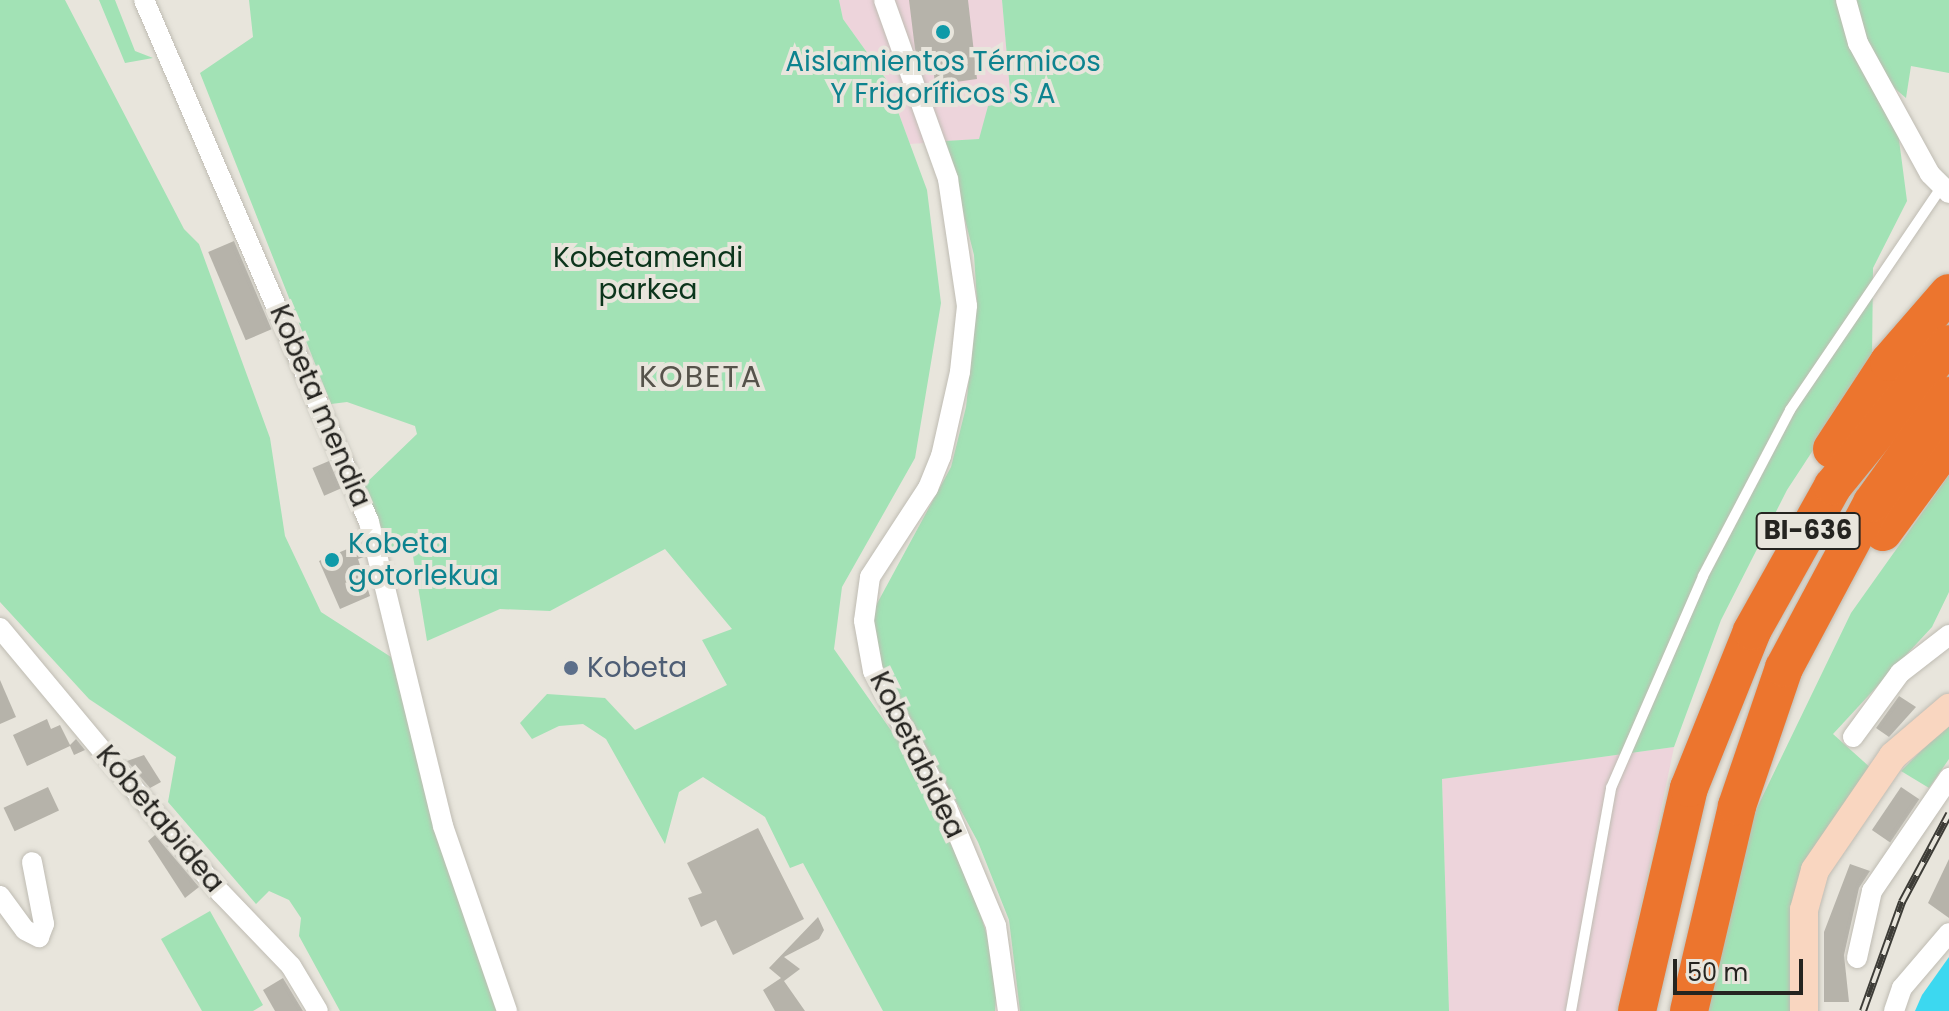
<!DOCTYPE html>
<meta charset="utf-8">
<style>
body{margin:0}
#map{position:relative;width:1949px;height:1011px;overflow:hidden;background:#e8e5dc;font-family:Poppins,sans-serif}
div>[style]{position:absolute}
.industrial>*{inset:0;background:#edd4db}
.green>*{inset:0;background:#a2e2b5}
.water>*{inset:0;background:#3cd8f0}
.building>*{inset:0;background:#b6b3aa;transform-origin:0 0}
.roads{filter:drop-shadow(0 0 2px #bfbcb3) drop-shadow(0 0 2px #bfbcb3)}
.lane>*{height:10px;margin:-5px;padding:0 5px;transform-origin:5px;border-radius:5px;background:#fff}
.street>*{height:20px;margin:-10px;padding:0 10px;transform-origin:10px;border-radius:10px;background:#fff}
.secondary>*{height:28px;margin:-14px;padding:0 14px;transform-origin:14px;border-radius:14px;background:#f9d6c0}
.highway>*{height:38px;margin:-19px;padding:0 19px;transform-origin:19px;border-radius:19px;background:#ec752e}
.rail>*{height:8px;margin-top:-4px;transform-origin:0;background:repeating-linear-gradient(90deg,#e8e5dc 0 15px,#3d3c37 0 30px);box-sizing:border-box;border-block:2px solid #3d3c37}
.dots>*{width:22px;height:22px;translate:-50% -50%;box-sizing:border-box;border:4px solid #e8e5dc;border-radius:50%}
span{translate:-50% -50%;white-space:nowrap;text-align:center;line-height:1.15;-webkit-text-stroke:8px #e8e5dc;paint-order:stroke}
.shield-label span{padding:2px 6px;background:#e8e5dc;border:2px solid;border-radius:6px;-webkit-text-stroke-width:0}
.shield-label{font-size:26px;color:#252420;font-weight:700}
.culture-label{font-size:28px;color:#0d838f}
.left{translate:0 -50%;text-align:left}
.park-label{font-size:28px;color:#0c351c}
.street-label{font-size:28px;color:#252420}
.service-label{font-size:28px;color:#4e5e75}
.neighbourhood-label{font-size:30px;color:#56534b;letter-spacing:2px}
.scale{position:absolute;left:1673px;top:959px;width:130px;height:36px;box-sizing:border-box;border:4px solid #252420;border-top:0;padding-left:10px;font-size:24px;line-height:28px;white-space:nowrap;color:#252420;-webkit-text-stroke:6px #e8e5dc;paint-order:stroke}
</style>
<div id="map">
<div class="industrial">
<div style="clip-path:polygon(839px 0,1002px 0,1011px 102px,980px 139px,910px 144px,886px 79px,843px 19px)"></div>
<div style="clip-path:polygon(1674px 747px,1619px 1011px,1449px 1011px,1442px 779px)"></div>
</div>
<div class="green">
<div style="clip-path:polygon(0 0,65px 0,184px 229px,199px 244px,270px 438px,285px 536px,321px 612px,391px 657px,447px 863px,501px 1011px,340px 1011px,299px 936px,301px 918px,289px 900px,269px 891px,256px 904px,168px 802px,176px 757px,89px 699px,0 602px)"></div>
<div style="clip-path:polygon(99px 0,115px 0,135px 51px,153px 58px,125px 63px)"></div>
<div style="clip-path:polygon(249px 0,839px 0,843px 19px,886px 79px,927px 190px,941px 303px,915px 458px,842px 587px,834px 649px,902px 746px,972px 887px,998px 971px,995px 1011px,883px 1011px,803px 863px,790px 868px,765px 817px,703px 777px,679px 792px,665px 844px,606px 739px,583px 724px,559px 726px,532px 739px,520px 723px,547px 694px,605px 698px,635px 730px,727px 685px,702px 640px,732px 629px,665px 549px,550px 611px,500px 609px,427px 641px,411px 544px,390px 549px,363px 486px,417px 434px,415px 426px,347px 402px,331px 404px,200px 73px,253px 37px)"></div>
<div style="clip-path:polygon(1002px 0,1949px 0,1949px 73px,1911px 66px,1906px 98px,1892px 86px,1907px 201px,1873px 268px,1872px 360px,1787px 490px,1721px 620px,1674px 747px,1442px 779px,1449px 1011px,1020px 1011px,1009px 920px,978px 842px,875px 652px,873px 611px,951px 467px,966px 407px,977px 302px,974px 255px,945px 141px,979px 139px,988px 106px,1011px 102px)"></div>
<div style="clip-path:polygon(1949px 475px,1949px 592px,1932px 627px,1833px 734px,1873px 770px,1812px 852px,1794px 1011px,1708px 1011px,1754px 814px,1851px 613px)"></div>
<div style="clip-path:polygon(1949px 723px,1949px 759px,1929px 788px,1901px 771px)"></div>
<div style="clip-path:polygon(210px 911px,263px 1005px,253px 1011px,202px 1011px,161px 939px)"></div>
</div>
<div class="water">
<div style="clip-path:polygon(1949px 957px,1949px 1011px,1915px 1011px,1922px 995px)"></div>
</div>
<div class="building">
<div style="clip-path:polygon(909px 0,968px 0,977px 79px,935px 85px,933px 64px,921px 65px,915px 49px)"></div>
<div style="left:234px;top:241px;width:96px;height:28px;rotate:67deg"></div>
<div style="left:329px;top:461px;width:30px;height:18px;rotate:67deg"></div>
<div style="clip-path:polygon(359px 537px,364px 557px,358px 559px,370px 596px,340px 609px,319px 561px,352px 547px,351px 539px)"></div>
<div style="clip-path:polygon(0 680px,16px 717px,0 724px)"></div>
<div style="clip-path:polygon(1899px 696px,1916px 707px,1889px 737px,1876px 728px)"></div>
<div style="clip-path:polygon(47px 719px,51px 729px,60px 725px,70px 745px,76px 739px,85px 750px,74px 755px,70px 746px,27px 766px,13px 735px)"></div>
<div style="clip-path:polygon(144px 755px,161px 782px,150px 788px,127px 761px)"></div>
<div style="left:48px;top:787px;width:26px;height:49px;rotate:65deg"></div>
<div style="left:1901px;top:787px;width:22px;height:52px;rotate:34deg"></div>
<div style="clip-path:polygon(758px 828px,804px 919px,733px 955px,716px 920px,701px 927px,688px 898px,702px 893px,687px 863px)"></div>
<div style="clip-path:polygon(155px 835px,199px 887px,185px 898px,148px 841px)"></div>
<div style="clip-path:polygon(1949px 859px,1949px 918px,1928px 903px)"></div>
<div style="clip-path:polygon(1850px 864px,1870px 871px,1859px 888px,1844px 955px,1849px 1002px,1824px 1002px,1824px 932px)"></div>
<div style="clip-path:polygon(818px 917px,824px 930px,819px 939px,784px 957px,800px 969px,784px 981px,805px 1011px,775px 1011px,763px 990px,781px 978px,769px 968px)"></div>
<div style="clip-path:polygon(283px 978px,303px 1011px,275px 1011px,263px 990px)"></div>
</div>
<div class="roads">
<div class="lane">
<div style="left:1571px;top:1011px;width:227px;rotate:-79.8deg"></div>
<div style="left:1611px;top:788px;width:231px;rotate:-66.5deg"></div>
<div style="left:1703px;top:576px;width:187px;rotate:-62.3deg"></div>
<div style="left:1790px;top:410px;width:271px;rotate:-55.8deg"></div>
</div>
<div class="street">
<div style="left:144px;top:0;width:568px;rotate:66.68deg"></div>
<div style="left:369px;top:522px;width:313px;rotate:76.3deg"></div>
<div style="left:443px;top:826px;width:196px;rotate:70.9deg"></div>
<div style="left:884px;top:0;width:190px;rotate:70.3deg"></div>
<div style="left:948px;top:179px;width:128px;rotate:81.5deg"></div>
<div style="left:967px;top:306px;width:66px;rotate:96.1deg"></div>
<div style="left:960px;top:372px;width:86px;rotate:102.7deg"></div>
<div style="left:941px;top:456px;width:35px;rotate:112deg"></div>
<div style="left:928px;top:488px;width:106px;rotate:123.1deg"></div>
<div style="left:870px;top:577px;width:44px;rotate:97.8deg"></div>
<div style="left:864px;top:621px;width:51px;rotate:79.8deg"></div>
<div style="left:873px;top:671px;width:156px;rotate:61.6deg"></div>
<div style="left:947px;top:808px;width:128px;rotate:67.4deg"></div>
<div style="left:996px;top:926px;width:86px;rotate:82deg"></div>
<div style="left:1846px;top:0;width:45px;rotate:74.4deg"></div>
<div style="left:1858px;top:43px;width:149px;rotate:61.2deg"></div>
<div style="left:1930px;top:174px;width:27px;rotate:45deg"></div>
<div style="left:0;top:628px;width:345px;rotate:50.2deg"></div>
<div style="left:221px;top:893px;width:101px;rotate:46.2deg"></div>
<div style="left:291px;top:966px;width:52px;rotate:59deg"></div>
<div style="left:1853px;top:737px;width:79px;rotate:-53.7deg"></div>
<div style="left:1900px;top:673px;width:62px;rotate:-37.8deg"></div>
<div style="left:0;top:896px;width:42px;rotate:53.7deg"></div>
<div style="left:25px;top:930px;width:16px;rotate:27deg"></div>
<div style="left:39px;top:937px;width:14px;rotate:-69deg"></div>
<div style="left:44px;top:924px;width:63px;rotate:-101deg"></div>
<div style="left:1857px;top:958px;width:69px;rotate:-77.4deg"></div>
<div style="left:1872px;top:891px;width:137px;rotate:-55.7deg"></div>
<div style="left:1894px;top:1011px;width:24px;rotate:-71deg"></div>
<div style="left:1902px;top:988px;width:72px;rotate:-49.5deg"></div>
</div>
<div class="secondary">
<div style="left:1804px;top:1011px;width:101px;rotate:-90deg"></div>
<div style="left:1804px;top:910px;width:41px;rotate:-74.6deg"></div>
<div style="left:1815px;top:870px;width:138px;rotate:-55.6deg"></div>
<div style="left:1893px;top:756px;width:74px;rotate:-40.6deg"></div>
</div>
<div class="highway">
<div style="left:1832px;top:449px;width:104px;rotate:-56.8deg"></div>
<div style="left:1889px;top:362px;width:91px;rotate:-49deg"></div>
<div style="left:1883px;top:532px;width:112px;rotate:-53.7deg"></div>
<div style="left:1637px;top:1011px;width:229px;rotate:-76.9deg"></div>
<div style="left:1689px;top:788px;width:169px;rotate:-68.1deg"></div>
<div style="left:1752px;top:631px;width:166px;rotate:-60.8deg"></div>
<div style="left:1833px;top:486px;width:183px;rotate:-50.8deg"></div>
<div style="left:1689px;top:1011px;width:211px;rotate:-76.8deg"></div>
<div style="left:1737px;top:806px;width:146px;rotate:-71.2deg"></div>
<div style="left:1784px;top:668px;width:187px;rotate:-61.9deg"></div>
<div style="left:1872px;top:503px;width:132px;rotate:-54.3deg"></div>
</div>
</div>
<div class="rail">
<div style="left:1863px;top:1011px;width:116px;rotate:-70.3deg"></div>
<div style="left:1902px;top:902px;width:100px;rotate:-61.9deg"></div>
</div>
<div class="dots">
<div style="left:943px;top:32px;background:#0f9aa8"></div>
<div style="left:332px;top:560px;background:#0f9aa8"></div>
<div style="left:571px;top:668px;background:#5c6f8a"></div>
</div>
<div class="shield-label">
<span style="left:1808px;top:531px">BI-636</span>
</div>
<div class="culture-label">
<span style="left:943px;top:78px">Aislamientos Térmicos<br>Y Frigoríficos S A</span>
<span class="left" style="left:348px;top:560px">Kobeta<br>gotorlekua</span>
</div>
<div class="park-label">
<span style="left:648px;top:274px">Kobetamendi<br>parkea</span>
</div>
<div class="street-label">
<span style="left:320px;top:406px;rotate:67deg">Kobeta mendia</span>
<span style="left:917px;top:755px;rotate:64deg">Kobetabidea</span>
<span style="left:160px;top:819px;rotate:50deg">Kobetabidea</span>
</div>
<div class="service-label">
<span class="left" style="left:587px;top:668px">Kobeta</span>
</div>
<div class="neighbourhood-label">
<span style="left:701px;top:377px">KOBETA</span>
</div>
<div class="scale">50 m</div>
</div>
